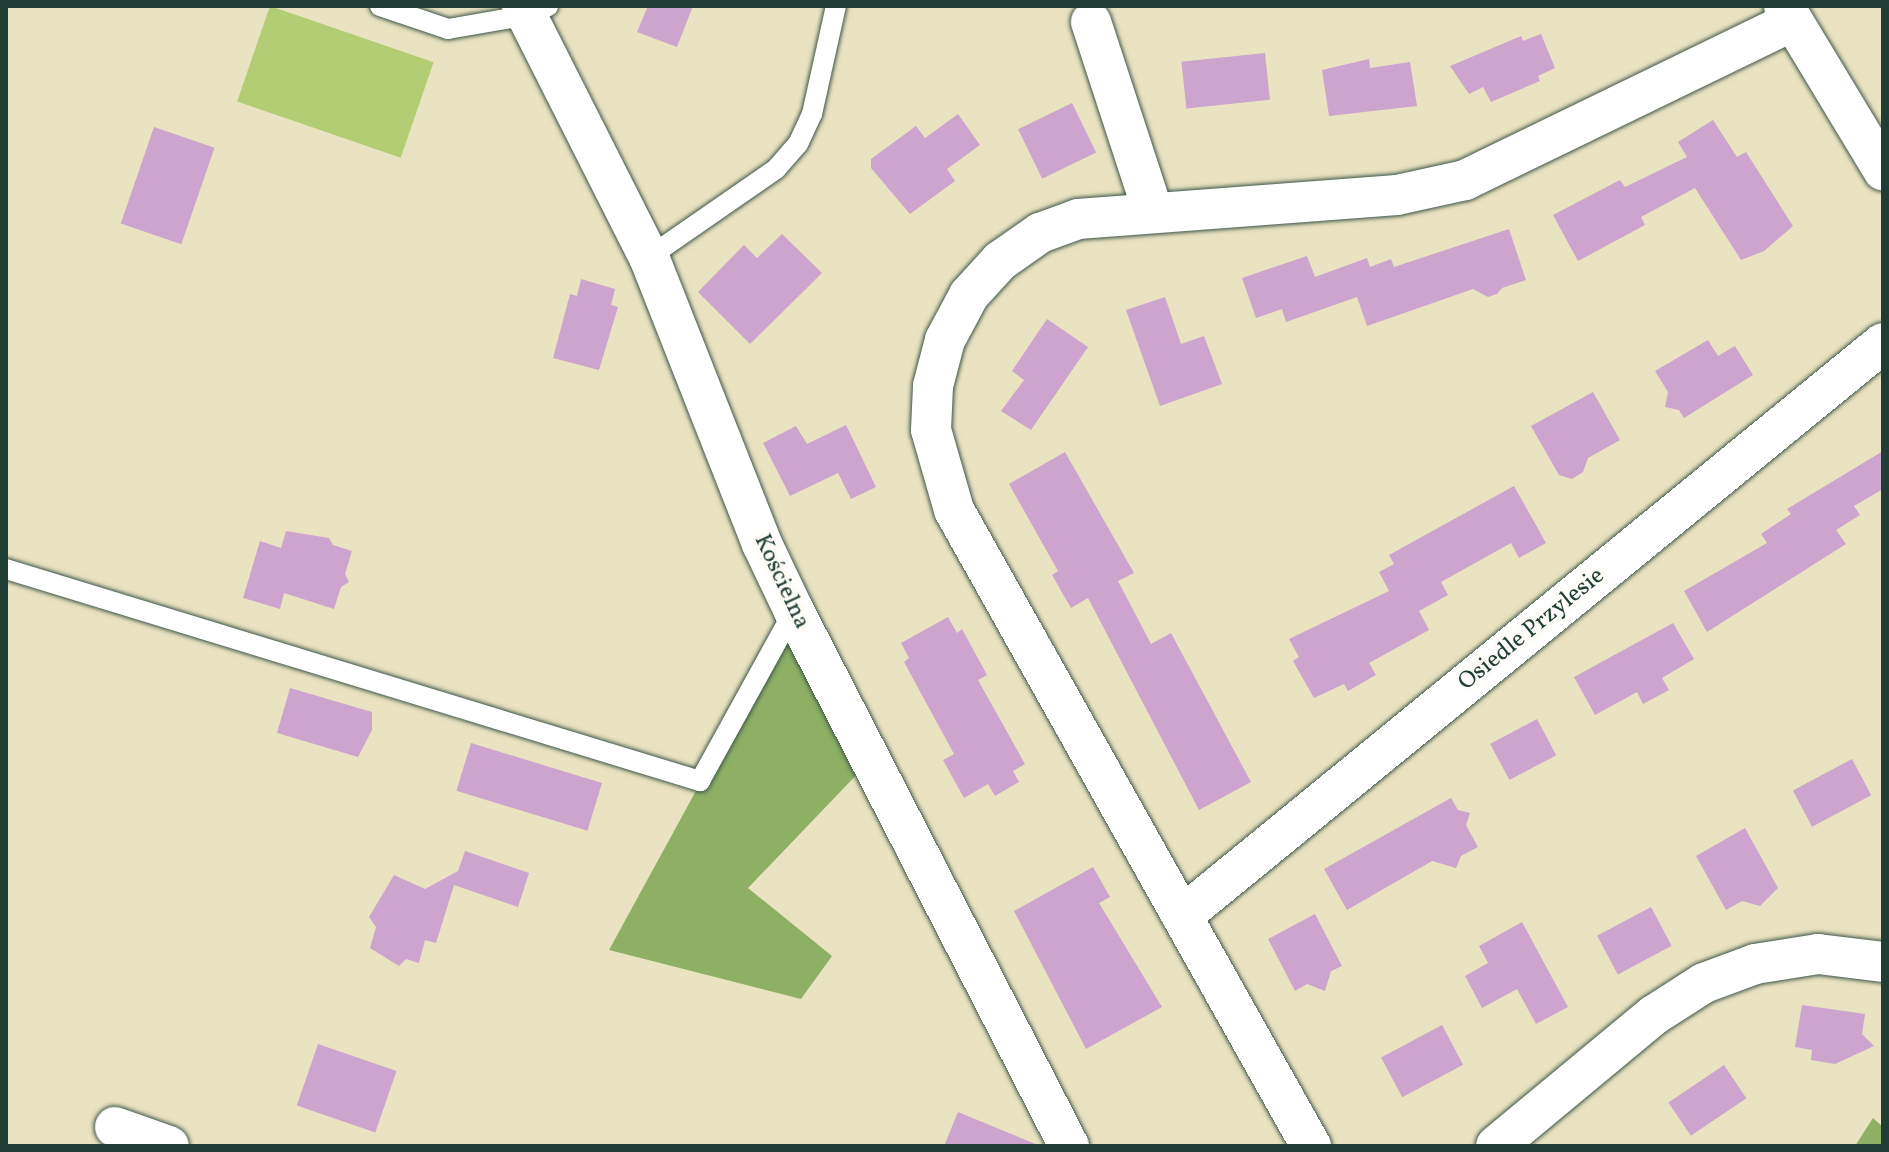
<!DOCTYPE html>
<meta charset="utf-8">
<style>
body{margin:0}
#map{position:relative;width:1889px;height:1152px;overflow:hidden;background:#eae3c1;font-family:Vollkorn,serif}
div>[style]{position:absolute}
.green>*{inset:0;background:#b2cd73;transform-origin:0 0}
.forest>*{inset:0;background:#8db065}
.building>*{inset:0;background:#cca4ce;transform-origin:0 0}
.roads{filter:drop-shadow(0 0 2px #3d5649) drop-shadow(0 0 2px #3d5649)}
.service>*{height:20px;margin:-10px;padding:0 10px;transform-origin:10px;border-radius:10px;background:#fff}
.minor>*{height:40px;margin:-20px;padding:0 20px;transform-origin:20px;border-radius:20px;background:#fff}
span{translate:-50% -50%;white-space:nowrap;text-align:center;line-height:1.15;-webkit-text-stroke:8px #fdfcf7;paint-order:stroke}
.street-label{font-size:24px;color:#1f3d34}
.frame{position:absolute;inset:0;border:8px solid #1f3d34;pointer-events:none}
</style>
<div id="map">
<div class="green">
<div style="left:270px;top:6px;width:173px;height:101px;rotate:19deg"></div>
</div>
<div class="forest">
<div style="clip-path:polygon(785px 628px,863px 768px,748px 888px,832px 956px,801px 999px,609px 950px)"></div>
<div style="clip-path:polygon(1873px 1118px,1883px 1127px,1883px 1146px,1855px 1146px)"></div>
</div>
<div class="building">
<div style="clip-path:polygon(648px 6px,693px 6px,677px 47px,637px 32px)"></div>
<div style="clip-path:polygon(1541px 34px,1555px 68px,1538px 76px,1540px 81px,1491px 102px,1483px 87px,1469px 94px,1450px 66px,1521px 36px,1523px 41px)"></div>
<div style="left:1265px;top:53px;width:47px;height:84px;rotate:84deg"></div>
<div style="clip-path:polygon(1369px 59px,1370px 68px,1410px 62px,1417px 106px,1329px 116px,1322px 70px)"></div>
<div style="left:1072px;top:103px;width:55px;height:60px;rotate:64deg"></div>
<div style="clip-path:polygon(958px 114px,980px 145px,947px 169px,955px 181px,910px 214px,871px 168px,871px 159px,916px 126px,925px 138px)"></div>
<div style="clip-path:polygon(1713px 120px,1737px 157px,1746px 152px,1793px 226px,1764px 251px,1741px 260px,1695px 188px,1641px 217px,1645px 225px,1578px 261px,1553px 215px,1620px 180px,1625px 187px,1687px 157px,1678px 142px)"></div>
<div style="left:154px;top:127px;width:64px;height:102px;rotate:19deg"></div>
<div style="clip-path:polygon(1509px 229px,1526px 280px,1502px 288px,1497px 294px,1488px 297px,1473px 289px,1367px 326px,1357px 297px,1286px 322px,1282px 309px,1256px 318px,1242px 278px,1307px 256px,1315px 277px,1367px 258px,1370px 267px,1391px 259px,1394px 267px)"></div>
<div style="clip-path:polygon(782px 234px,822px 273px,750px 344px,698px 292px,744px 245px,757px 258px)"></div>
<div style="clip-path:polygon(581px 279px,615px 289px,611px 305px,618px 307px,599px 370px,553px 358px,570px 294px,577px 296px)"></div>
<div style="clip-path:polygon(1165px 297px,1181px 344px,1204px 336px,1222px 384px,1160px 406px,1126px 310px)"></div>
<div style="clip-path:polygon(1047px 319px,1088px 347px,1031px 430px,1001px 411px,1024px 380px,1012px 371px)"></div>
<div style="clip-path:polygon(1708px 340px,1718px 356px,1735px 346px,1753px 375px,1684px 418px,1679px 410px,1665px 407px,1668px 392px,1655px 371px)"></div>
<div style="clip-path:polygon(1593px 392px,1620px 440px,1588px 458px,1583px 472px,1572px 479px,1559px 475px,1531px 426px)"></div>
<div style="clip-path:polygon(846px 425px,876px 487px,851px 499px,838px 473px,790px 496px,763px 443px,796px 426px,807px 444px)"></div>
<div style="clip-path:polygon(1883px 451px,1883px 489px,1854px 506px,1860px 515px,1836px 530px,1846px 544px,1707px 632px,1684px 591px,1767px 543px,1761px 534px,1791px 514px,1787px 509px)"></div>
<div style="clip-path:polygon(1065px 452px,1134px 573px,1118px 581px,1151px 644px,1171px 633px,1251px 782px,1199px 810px,1088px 598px,1071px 608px,1052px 575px,1058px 571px,1009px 484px)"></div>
<div style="clip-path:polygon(1514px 486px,1546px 543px,1519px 558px,1511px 543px,1441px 582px,1448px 595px,1419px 611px,1429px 630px,1369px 663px,1376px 675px,1348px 691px,1344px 684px,1314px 698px,1293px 661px,1299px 657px,1289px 639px,1389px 591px,1379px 572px,1394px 564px,1389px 555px)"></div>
<div style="clip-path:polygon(286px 531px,329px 538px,333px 545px,352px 551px,345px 574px,349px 582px,341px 587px,334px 609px,284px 593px,280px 609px,243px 598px,260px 541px,281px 548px)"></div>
<div style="clip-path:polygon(948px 617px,957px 633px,962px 629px,987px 675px,978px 680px,1025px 764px,1013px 771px,1019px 782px,995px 796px,988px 784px,964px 798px,943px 760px,954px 754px,904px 662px,909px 658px,901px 643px)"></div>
<div style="clip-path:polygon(1673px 623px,1694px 659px,1662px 678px,1669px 690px,1643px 704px,1637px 692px,1595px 715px,1574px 677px)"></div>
<div style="clip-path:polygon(290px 688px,372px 712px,372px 730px,358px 757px,277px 733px)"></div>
<div style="left:1537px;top:719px;width:41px;height:53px;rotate:62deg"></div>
<div style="left:471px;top:743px;width:137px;height:50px;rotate:17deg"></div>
<div style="left:1852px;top:759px;width:41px;height:67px;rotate:62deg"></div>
<div style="clip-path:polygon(1451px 798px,1458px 810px,1470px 813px,1466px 825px,1478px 847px,1461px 856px,1456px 868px,1432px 861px,1347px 910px,1324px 869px)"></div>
<div style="clip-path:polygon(1745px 828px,1778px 888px,1760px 906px,1742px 901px,1726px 910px,1696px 856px)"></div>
<div style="clip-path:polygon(465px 851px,529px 873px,518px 907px,454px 885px,436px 943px,425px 940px,419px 963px,406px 959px,399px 966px,370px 948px,376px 927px,369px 917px,394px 875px,425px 889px,458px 871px)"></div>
<div style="clip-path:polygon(1093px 867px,1110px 897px,1099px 903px,1162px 1007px,1086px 1049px,1014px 911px)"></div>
<div style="left:1651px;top:907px;width:44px;height:61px;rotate:62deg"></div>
<div style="clip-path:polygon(1315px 914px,1342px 966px,1331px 971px,1325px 991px,1307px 984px,1295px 991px,1268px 939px)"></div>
<div style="clip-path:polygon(1522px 922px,1568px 1007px,1536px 1024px,1517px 989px,1482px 1008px,1465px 976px,1488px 963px,1479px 946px)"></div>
<div style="clip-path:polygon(1802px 1005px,1865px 1014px,1862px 1034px,1874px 1046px,1835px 1064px,1811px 1060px,1812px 1050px,1795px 1047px)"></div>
<div style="left:1442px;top:1025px;width:45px;height:69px;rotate:62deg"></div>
<div style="left:318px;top:1044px;width:83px;height:65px;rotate:19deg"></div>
<div style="left:1724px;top:1065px;width:40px;height:67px;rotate:56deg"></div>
<div style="clip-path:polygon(958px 1112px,1038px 1145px,1037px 1146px,944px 1146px)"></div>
</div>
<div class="roads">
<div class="service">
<div style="left:380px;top:6px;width:72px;rotate:18.7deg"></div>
<div style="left:448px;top:29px;width:81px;rotate:-9.9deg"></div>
<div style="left:528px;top:15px;width:22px;rotate:-24deg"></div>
<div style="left:649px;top:257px;width:155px;rotate:-34.7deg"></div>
<div style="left:776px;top:169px;width:33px;rotate:-49deg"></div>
<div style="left:798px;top:144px;width:33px;rotate:-65deg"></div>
<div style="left:812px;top:114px;width:111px;rotate:-77.5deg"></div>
<div style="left:6px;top:569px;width:726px;rotate:16.99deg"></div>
<div style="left:700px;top:781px;width:194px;rotate:-61.1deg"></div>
</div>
<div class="minor">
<div style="left:522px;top:6px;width:281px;rotate:63.2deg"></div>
<div style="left:649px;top:257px;width:308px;rotate:68.5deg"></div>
<div style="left:762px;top:544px;width:74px;rotate:64.5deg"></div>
<div style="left:794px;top:611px;width:602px;rotate:62.8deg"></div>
<div style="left:1784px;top:6px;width:192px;rotate:58.9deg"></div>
<div style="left:1091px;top:22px;width:200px;rotate:71.9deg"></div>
<div style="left:1182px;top:916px;width:905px;rotate:-39.26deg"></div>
<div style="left:115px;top:1127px;width:57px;rotate:19.4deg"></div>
<div style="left:1311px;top:1146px;width:729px;rotate:-119.31deg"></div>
<div style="left:954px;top:510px;width:83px;rotate:-106deg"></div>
<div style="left:931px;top:430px;width:44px;rotate:-87.4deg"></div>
<div style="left:933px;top:386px;width:48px;rotate:-75.4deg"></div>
<div style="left:945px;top:340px;width:51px;rotate:-61.9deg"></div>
<div style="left:969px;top:295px;width:46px;rotate:-47.6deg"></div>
<div style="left:1000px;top:261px;width:49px;rotate:-35deg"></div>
<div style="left:1040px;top:233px;width:40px;rotate:-20.2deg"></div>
<div style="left:1078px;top:219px;width:320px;rotate:-4.3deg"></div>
<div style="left:1397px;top:195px;width:70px;rotate:-12.4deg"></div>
<div style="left:1465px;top:180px;width:362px;rotate:-25.9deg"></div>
<div style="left:1496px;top:1146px;width:205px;rotate:-39.7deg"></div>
<div style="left:1654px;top:1015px;width:59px;rotate:-32.6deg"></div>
<div style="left:1704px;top:983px;width:54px;rotate:-20.4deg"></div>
<div style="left:1755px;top:964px;width:64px;rotate:-9deg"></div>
<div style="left:1818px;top:954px;width:65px;rotate:7deg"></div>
</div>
</div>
<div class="street-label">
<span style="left:781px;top:582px;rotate:65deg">Kościelna</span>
<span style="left:1532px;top:630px;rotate:-39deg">Osiedle Przylesie</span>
</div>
<div class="frame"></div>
</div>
